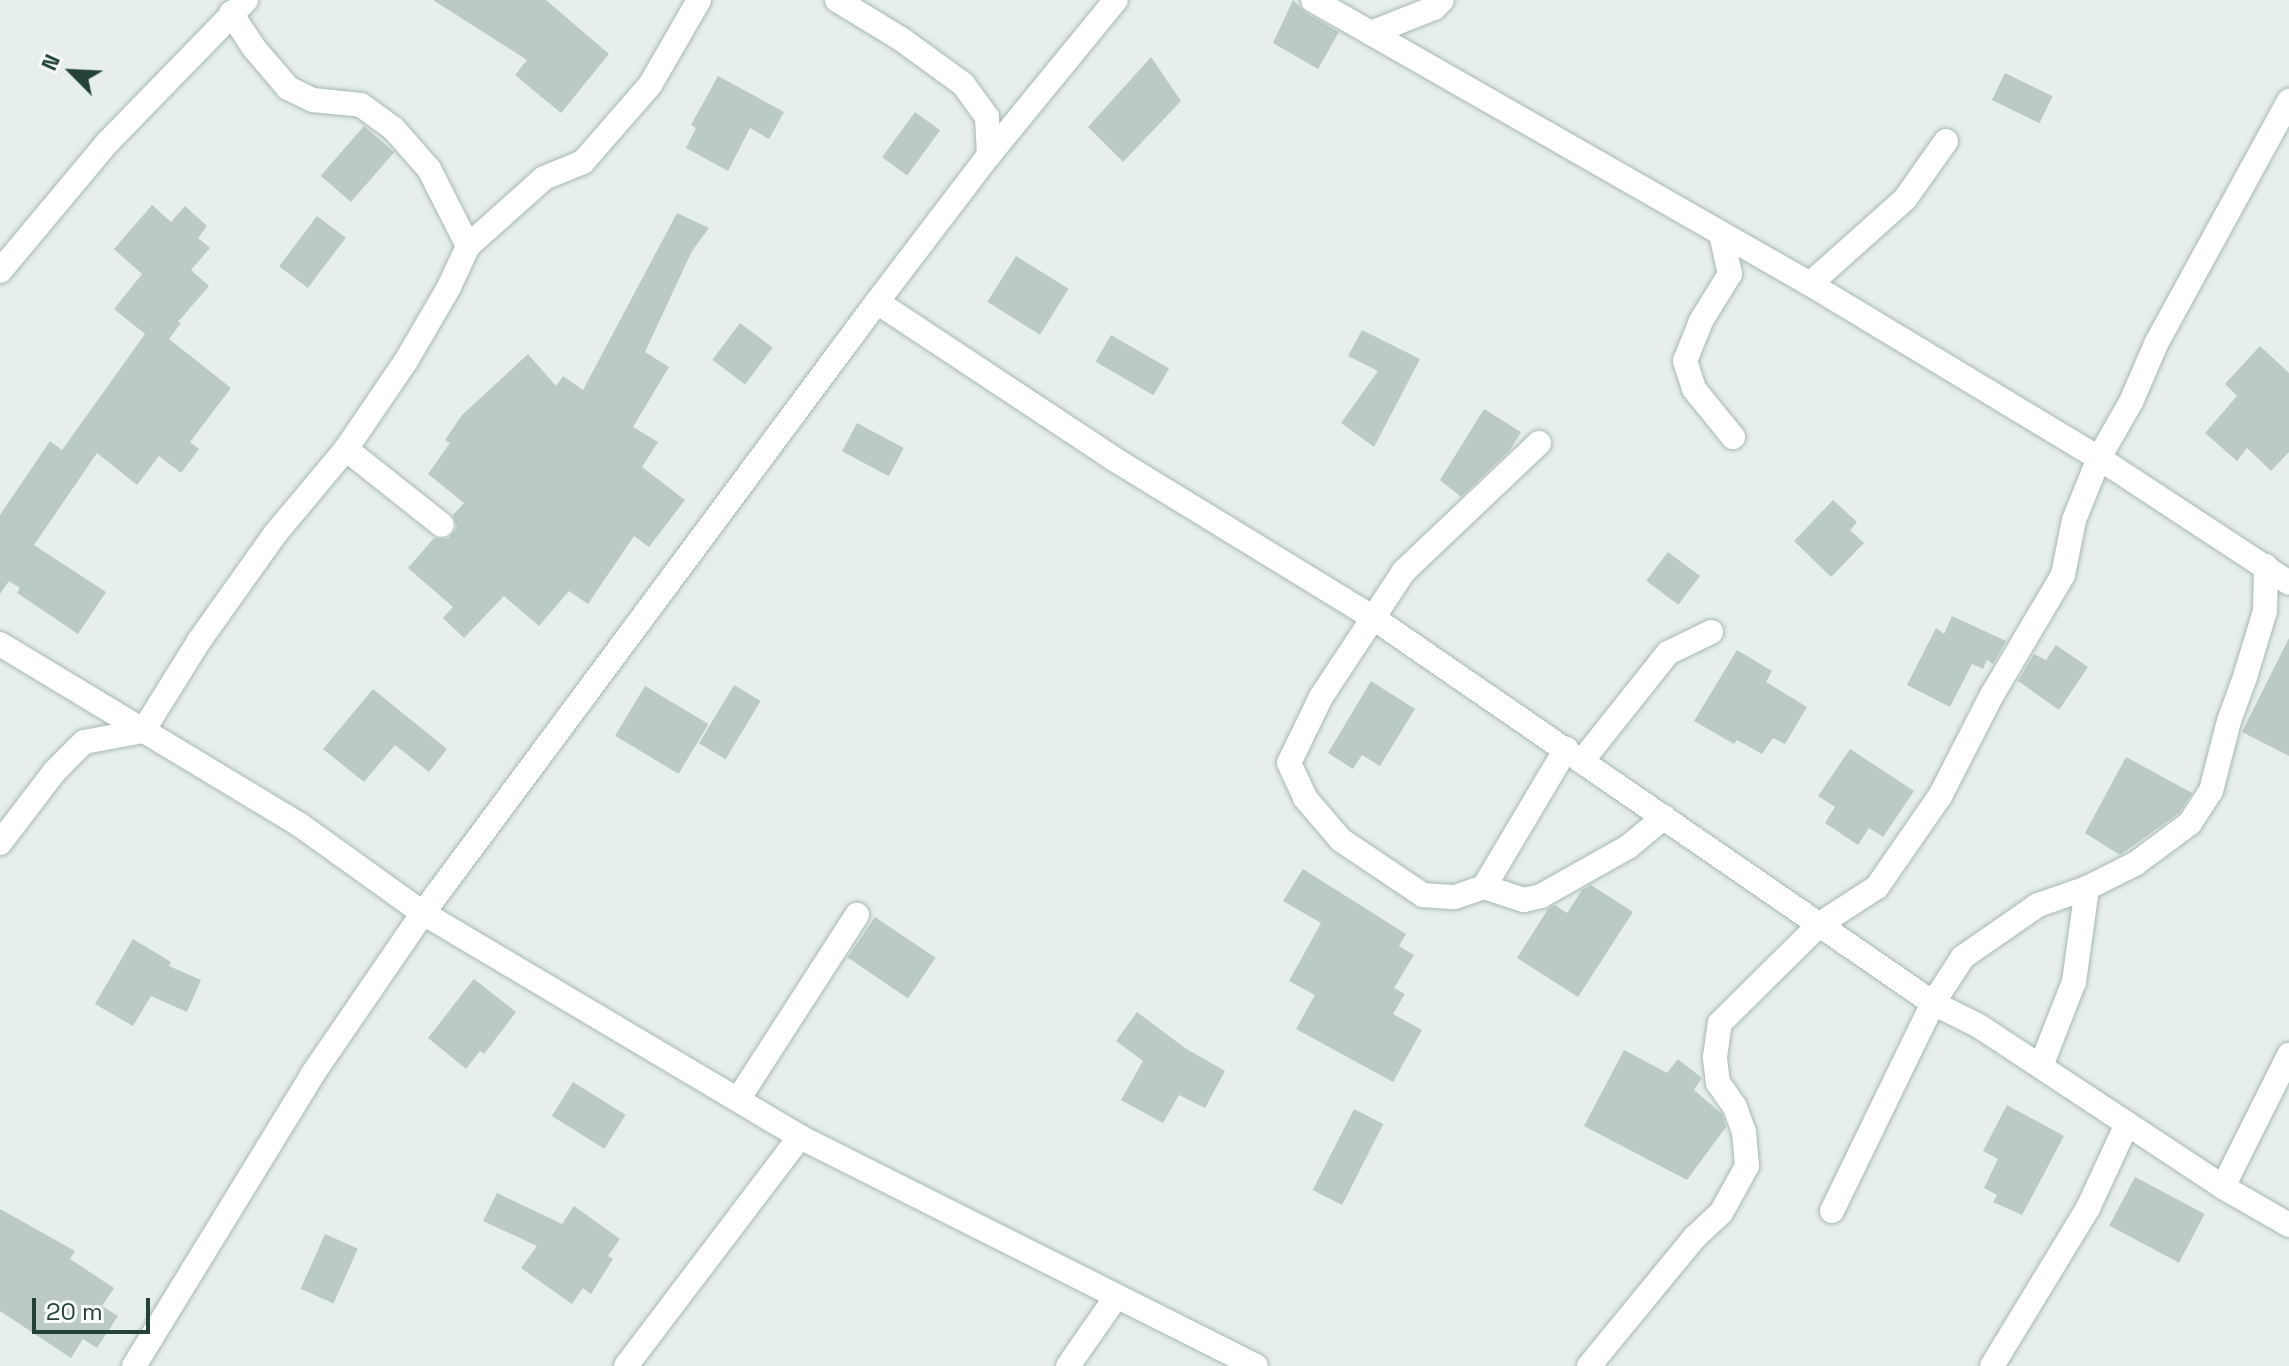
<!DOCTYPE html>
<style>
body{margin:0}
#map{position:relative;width:2289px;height:1366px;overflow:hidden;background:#e6efeb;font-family:"Space Grotesk",sans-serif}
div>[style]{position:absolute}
.building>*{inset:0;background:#bbcac4;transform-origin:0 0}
.roads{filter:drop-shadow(0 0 2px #a8b8b2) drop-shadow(0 0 2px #a8b8b2)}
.minor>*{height:24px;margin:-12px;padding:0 12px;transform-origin:12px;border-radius:12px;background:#fff}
span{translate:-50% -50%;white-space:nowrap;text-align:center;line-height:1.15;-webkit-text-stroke:8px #f7fbf9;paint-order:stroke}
.north{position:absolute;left:32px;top:32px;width:80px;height:80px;-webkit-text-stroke:6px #f7fbf9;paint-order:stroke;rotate:294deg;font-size:22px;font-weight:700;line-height:32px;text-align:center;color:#24423a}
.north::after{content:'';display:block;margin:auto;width:28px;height:36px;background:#24423a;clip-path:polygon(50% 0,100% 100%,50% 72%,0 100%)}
.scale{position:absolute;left:32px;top:1298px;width:118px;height:36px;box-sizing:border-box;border:4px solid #24423a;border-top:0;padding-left:10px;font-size:24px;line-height:28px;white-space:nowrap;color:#24423a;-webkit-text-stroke:6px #f7fbf9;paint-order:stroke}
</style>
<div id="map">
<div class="building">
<div style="clip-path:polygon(433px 0,546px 0,609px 54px,561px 113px,515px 75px,527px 60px)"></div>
<div style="clip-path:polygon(1293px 0,1306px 13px,1339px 32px,1318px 69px,1273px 43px)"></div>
<div style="clip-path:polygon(1151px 57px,1181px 101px,1123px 162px,1088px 127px)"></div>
<div style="left:2005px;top:73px;width:53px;height:30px;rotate:26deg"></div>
<div style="clip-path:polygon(718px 76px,784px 112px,769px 139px,750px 128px,728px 171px,686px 148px,696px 128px,691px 125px)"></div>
<div style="left:915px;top:112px;width:31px;height:56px;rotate:36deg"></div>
<div style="left:364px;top:126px;width:40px;height:66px;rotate:41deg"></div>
<div style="clip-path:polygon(152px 205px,171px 222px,185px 206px,207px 226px,198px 238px,210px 248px,191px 270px,209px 286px,178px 322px,181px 323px,169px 339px,231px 388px,190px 442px,199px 449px,181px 473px,159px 456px,137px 485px,97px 453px,34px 545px,106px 592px,78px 634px,17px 593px,20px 588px,9px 581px,0 594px,0 515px,50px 441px,62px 450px,145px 334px,114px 309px,142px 274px,114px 249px)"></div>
<div style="clip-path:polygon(677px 213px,709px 228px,692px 251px,645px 352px,669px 367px,633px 427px,658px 442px,642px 467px,685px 500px,649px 547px,634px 536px,588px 604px,569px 591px,539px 626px,504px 596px,464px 638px,443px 618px,453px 607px,408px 568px,434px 538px,448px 539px,457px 528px,453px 515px,464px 503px,428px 474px,450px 443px,445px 440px,462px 415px,528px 354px,556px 386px,563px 376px,583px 390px)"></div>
<div style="left:317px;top:216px;width:36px;height:63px;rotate:37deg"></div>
<div style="left:1016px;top:256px;width:62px;height:54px;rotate:32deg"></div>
<div style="left:740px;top:323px;width:41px;height:46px;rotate:37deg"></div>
<div style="clip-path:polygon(1362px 330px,1420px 359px,1374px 447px,1341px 423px,1378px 371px,1348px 356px)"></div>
<div style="left:1111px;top:335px;width:67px;height:31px;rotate:30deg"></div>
<div style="clip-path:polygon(2260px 346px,2289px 373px,2289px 452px,2271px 471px,2247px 448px,2237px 461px,2205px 433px,2237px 396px,2225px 384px)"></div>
<div style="clip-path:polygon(1484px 409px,1521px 432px,1510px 450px,1461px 497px,1440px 480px)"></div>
<div style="left:857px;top:423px;width:53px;height:32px;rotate:28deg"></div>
<div style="clip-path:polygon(1833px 500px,1857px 522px,1850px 530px,1864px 543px,1831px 577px,1794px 541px)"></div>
<div style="left:1668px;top:552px;width:40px;height:36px;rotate:37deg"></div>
<div style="clip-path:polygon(1952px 616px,2006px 641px,1993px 664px,1987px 660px,1983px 669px,1972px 664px,1950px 707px,1907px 685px,1936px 628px,1944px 634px)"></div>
<div style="clip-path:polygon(2289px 638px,2289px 756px,2242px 732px)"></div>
<div style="clip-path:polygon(2056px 645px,2088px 667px,2059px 710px,2018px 681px,2034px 654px,2046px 660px)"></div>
<div style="clip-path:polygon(1737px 650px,1772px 671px,1766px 682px,1807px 707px,1785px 744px,1773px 738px,1762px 754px,1737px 740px,1734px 744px,1694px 721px)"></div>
<div style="clip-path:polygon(1371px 681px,1415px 709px,1380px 766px,1362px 755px,1353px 769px,1328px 753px)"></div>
<div style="left:734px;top:685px;width:31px;height:68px;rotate:31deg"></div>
<div style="left:645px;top:686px;width:74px;height:58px;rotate:31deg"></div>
<div style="clip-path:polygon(373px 689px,447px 749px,429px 772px,395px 745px,364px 782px,323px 749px)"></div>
<div style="clip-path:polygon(1850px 749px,1914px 791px,1883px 837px,1869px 828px,1858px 845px,1825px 823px,1835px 807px,1818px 796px)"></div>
<div style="clip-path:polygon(2126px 757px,2192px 793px,2179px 813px,2120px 855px,2085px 833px)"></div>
<div style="clip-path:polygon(1303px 869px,1406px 934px,1399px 946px,1414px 955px,1394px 988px,1405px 994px,1393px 1014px,1422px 1030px,1393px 1082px,1296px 1029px,1315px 995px,1289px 981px,1321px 923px,1283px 901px)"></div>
<div style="clip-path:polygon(1591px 885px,1633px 912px,1578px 997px,1517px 958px,1548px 909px,1555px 905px,1567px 913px,1582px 890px)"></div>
<div style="left:875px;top:917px;width:73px;height:49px;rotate:34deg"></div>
<div style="clip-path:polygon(133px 939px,171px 962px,169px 966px,201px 980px,187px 1012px,151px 996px,133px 1026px,95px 1004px)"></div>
<div style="clip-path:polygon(474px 979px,516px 1012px,484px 1054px,480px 1051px,466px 1069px,428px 1038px)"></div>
<div style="clip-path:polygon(1137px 1012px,1185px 1048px,1225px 1071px,1205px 1108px,1179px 1095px,1163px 1123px,1121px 1100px,1143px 1061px,1116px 1041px)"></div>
<div style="clip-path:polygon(1624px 1050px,1667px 1073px,1678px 1059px,1702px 1078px,1694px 1090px,1722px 1114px,1726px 1127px,1687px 1180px,1584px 1126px)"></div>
<div style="left:573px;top:1082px;width:62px;height:40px;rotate:32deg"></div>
<div style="clip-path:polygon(2007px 1105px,2064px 1136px,2022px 1215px,1993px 1202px,1997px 1195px,1984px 1188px,1998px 1159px,1983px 1151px)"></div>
<div style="left:1354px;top:1109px;width:33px;height:91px;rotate:27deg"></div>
<div style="left:2135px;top:1177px;width:79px;height:55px;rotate:28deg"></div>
<div style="clip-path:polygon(497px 1193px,562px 1224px,574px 1206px,620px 1239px,608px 1256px,613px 1259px,591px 1294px,583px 1288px,572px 1304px,521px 1268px,537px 1246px,483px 1221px)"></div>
<div style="clip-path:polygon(0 1209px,75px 1251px,70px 1259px,114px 1288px,102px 1306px,118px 1316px,97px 1348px,83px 1339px,71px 1358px,0 1311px)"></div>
<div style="left:325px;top:1234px;width:36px;height:60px;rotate:24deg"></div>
</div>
<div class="roads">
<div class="minor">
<div style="left:837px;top:0;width:75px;rotate:31.4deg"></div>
<div style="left:901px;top:39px;width:77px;rotate:36deg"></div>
<div style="left:963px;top:84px;width:41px;rotate:54deg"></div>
<div style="left:987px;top:117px;width:38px;rotate:87deg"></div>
<div style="left:1313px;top:0;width:572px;rotate:29.74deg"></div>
<div style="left:1810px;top:284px;width:337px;rotate:31.1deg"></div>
<div style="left:2099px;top:458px;width:227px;rotate:33.3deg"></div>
<div style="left:231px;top:13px;width:42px;rotate:56.7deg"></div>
<div style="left:254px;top:48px;width:52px;rotate:49.6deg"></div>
<div style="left:288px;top:88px;width:28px;rotate:26deg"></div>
<div style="left:313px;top:100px;width:48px;rotate:5.9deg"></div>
<div style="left:361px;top:105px;width:39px;rotate:36deg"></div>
<div style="left:393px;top:128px;width:55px;rotate:48.7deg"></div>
<div style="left:429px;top:169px;width:86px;rotate:63.1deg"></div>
<div style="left:1371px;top:33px;width:68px;rotate:-21.6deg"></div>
<div style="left:1434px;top:8px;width:11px;rotate:-45deg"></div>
<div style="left:1721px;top:234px;width:41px;rotate:77.3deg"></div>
<div style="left:1730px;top:274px;width:55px;rotate:121.7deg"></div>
<div style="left:1701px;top:321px;width:43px;rotate:111.8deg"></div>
<div style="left:1685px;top:361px;width:29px;rotate:72deg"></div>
<div style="left:1694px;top:389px;width:62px;rotate:50.9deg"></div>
<div style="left:0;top:271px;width:168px;rotate:-50.1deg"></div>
<div style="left:108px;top:142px;width:198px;rotate:-45.8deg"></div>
<div style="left:1810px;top:284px;width:127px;rotate:-41.8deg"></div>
<div style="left:1905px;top:199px;width:71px;rotate:-54.7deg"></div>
<div style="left:877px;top:302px;width:284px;rotate:33.5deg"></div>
<div style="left:1114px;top:459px;width:303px;rotate:31.5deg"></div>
<div style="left:1372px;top:617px;width:681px;rotate:34.53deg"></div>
<div style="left:1933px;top:1003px;width:51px;rotate:26.6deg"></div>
<div style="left:1979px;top:1026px;width:292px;rotate:33.4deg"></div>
<div style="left:2223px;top:1187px;width:76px;rotate:29.9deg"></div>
<div style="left:1539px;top:443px;width:186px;rotate:136.5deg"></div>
<div style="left:1404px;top:571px;width:151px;rotate:123.4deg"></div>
<div style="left:1321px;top:697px;width:73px;rotate:115.9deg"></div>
<div style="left:1289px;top:763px;width:38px;rotate:65deg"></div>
<div style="left:1305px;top:798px;width:55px;rotate:49.4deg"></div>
<div style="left:1341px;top:840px;width:99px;rotate:33.9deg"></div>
<div style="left:1423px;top:895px;width:32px;rotate:4deg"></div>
<div style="left:1455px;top:897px;width:31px;rotate:-19deg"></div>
<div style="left:1484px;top:887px;width:161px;rotate:-59.3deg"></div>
<div style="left:346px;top:449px;width:122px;rotate:38.4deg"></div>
<div style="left:0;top:644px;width:350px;rotate:31.1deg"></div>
<div style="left:300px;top:825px;width:151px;rotate:35.6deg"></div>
<div style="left:423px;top:913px;width:439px;rotate:30.7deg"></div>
<div style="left:800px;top:1137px;width:510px;rotate:26.67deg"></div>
<div style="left:1582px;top:761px;width:138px;rotate:-51.5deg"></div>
<div style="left:1668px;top:653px;width:48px;rotate:-26deg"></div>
<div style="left:0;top:843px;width:89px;rotate:-52.7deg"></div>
<div style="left:54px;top:772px;width:42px;rotate:-45deg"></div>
<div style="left:84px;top:742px;width:60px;rotate:-10.6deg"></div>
<div style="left:143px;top:731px;width:106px;rotate:-58.1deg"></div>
<div style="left:199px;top:641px;width:131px;rotate:-54.6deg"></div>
<div style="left:275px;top:534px;width:111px;rotate:-50.1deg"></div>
<div style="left:346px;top:449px;width:107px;rotate:-55.7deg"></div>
<div style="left:406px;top:361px;width:86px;rotate:-59.8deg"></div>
<div style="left:449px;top:287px;width:45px;rotate:-65.1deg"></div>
<div style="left:468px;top:246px;width:102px;rotate:-41.8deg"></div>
<div style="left:544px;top:178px;width:42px;rotate:-22.3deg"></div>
<div style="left:583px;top:162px;width:102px;rotate:-49deg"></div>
<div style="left:650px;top:85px;width:98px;rotate:-60deg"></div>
<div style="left:1484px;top:887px;width:42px;rotate:18deg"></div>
<div style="left:1524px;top:900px;width:17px;rotate:-13deg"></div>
<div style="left:1541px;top:896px;width:100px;rotate:-29.4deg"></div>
<div style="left:1628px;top:847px;width:47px;rotate:-39.8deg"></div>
<div style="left:2041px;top:1066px;width:90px;rotate:-68.6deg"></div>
<div style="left:2074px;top:982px;width:95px;rotate:-82.1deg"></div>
<div style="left:739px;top:1098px;width:218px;rotate:-57.2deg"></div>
<div style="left:2223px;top:1187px;width:148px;rotate:-63.4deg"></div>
<div style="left:1832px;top:1211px;width:231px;rotate:-64.1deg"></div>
<div style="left:1933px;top:1003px;width:55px;rotate:-56.9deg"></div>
<div style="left:1963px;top:957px;width:91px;rotate:-34.7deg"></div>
<div style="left:2038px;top:905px;width:52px;rotate:-19.1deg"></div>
<div style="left:2087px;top:888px;width:54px;rotate:-26.6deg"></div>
<div style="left:2135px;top:864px;width:69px;rotate:-36.7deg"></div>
<div style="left:2190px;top:823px;width:38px;rotate:-57deg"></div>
<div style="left:2211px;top:791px;width:72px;rotate:-75.6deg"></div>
<div style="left:2229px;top:721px;width:47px;rotate:-70deg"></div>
<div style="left:2245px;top:677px;width:69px;rotate:-73.1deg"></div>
<div style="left:2265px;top:611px;width:45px;rotate:-88.7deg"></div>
<div style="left:134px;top:1366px;width:341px;rotate:-58.5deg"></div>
<div style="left:312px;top:1075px;width:196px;rotate:-55.6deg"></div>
<div style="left:423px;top:913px;width:761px;rotate:-53.39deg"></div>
<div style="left:877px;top:302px;width:185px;rotate:-52.7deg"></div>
<div style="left:989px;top:155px;width:200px;rotate:-50.7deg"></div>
<div style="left:626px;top:1366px;width:288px;rotate:-52.8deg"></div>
<div style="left:1068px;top:1366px;width:84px;rotate:-55.2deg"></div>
<div style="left:1589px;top:1366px;width:167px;rotate:-50.6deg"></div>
<div style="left:1695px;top:1237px;width:35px;rotate:-43deg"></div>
<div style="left:1721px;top:1213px;width:54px;rotate:-61deg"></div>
<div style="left:1747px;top:1166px;width:34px;rotate:-95deg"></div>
<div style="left:1744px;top:1132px;width:27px;rotate:-110deg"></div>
<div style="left:1735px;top:1107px;width:29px;rotate:-125deg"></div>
<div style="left:1718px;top:1083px;width:26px;rotate:-97deg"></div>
<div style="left:1715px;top:1057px;width:34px;rotate:-82deg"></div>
<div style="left:1720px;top:1023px;width:141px;rotate:-44.7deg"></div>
<div style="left:1820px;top:924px;width:68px;rotate:-33deg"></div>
<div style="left:1877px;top:887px;width:111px;rotate:-55.3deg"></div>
<div style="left:1940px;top:796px;width:114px;rotate:-62.8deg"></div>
<div style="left:1992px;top:695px;width:139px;rotate:-59.4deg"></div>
<div style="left:2063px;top:575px;width:56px;rotate:-78.7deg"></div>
<div style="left:2074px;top:520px;width:67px;rotate:-68deg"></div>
<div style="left:2099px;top:458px;width:64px;rotate:-60.3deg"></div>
<div style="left:2131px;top:402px;width:65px;rotate:-66.6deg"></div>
<div style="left:2157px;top:342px;width:275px;rotate:-61.3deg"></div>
<div style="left:1992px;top:1366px;width:185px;rotate:-58.7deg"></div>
<div style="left:2088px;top:1208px;width:93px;rotate:-65.1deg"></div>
</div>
</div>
<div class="north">N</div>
<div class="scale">20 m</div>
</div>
